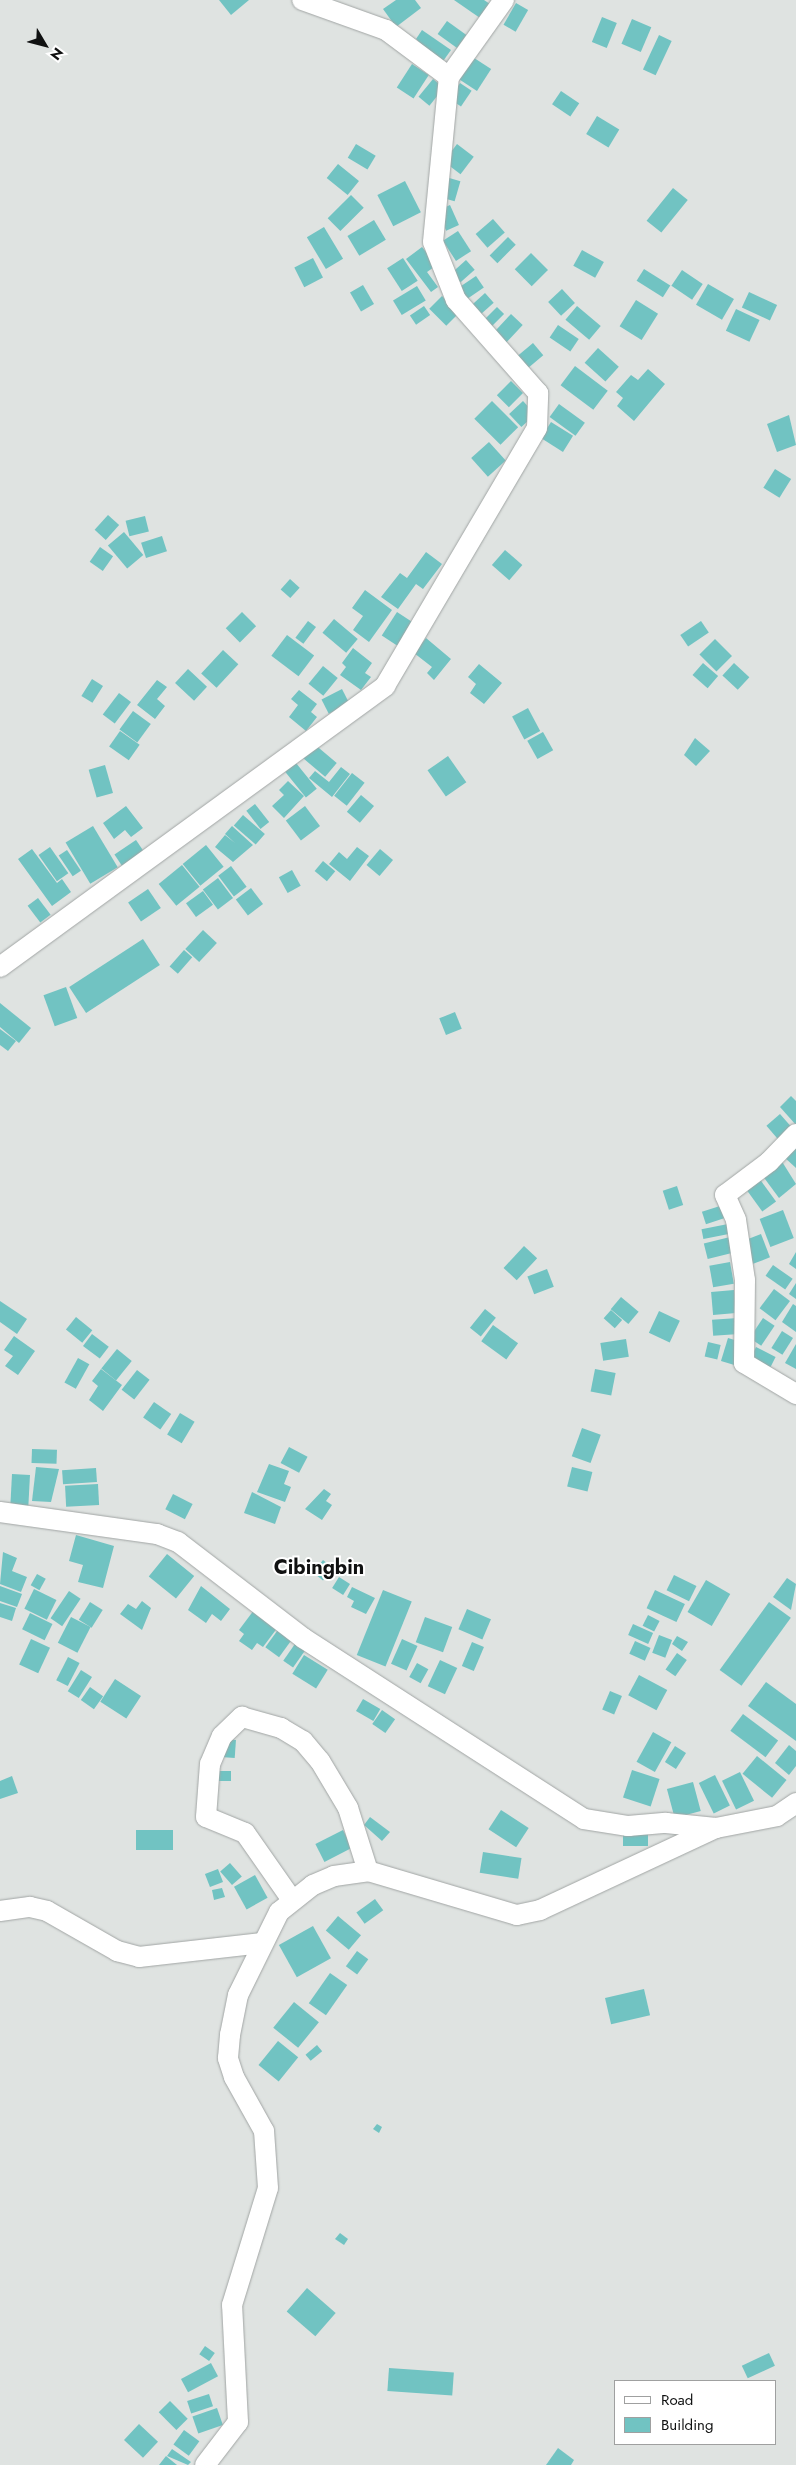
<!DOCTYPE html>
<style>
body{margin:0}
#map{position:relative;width:796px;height:2465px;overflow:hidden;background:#dfe3e1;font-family:Jost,sans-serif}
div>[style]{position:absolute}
.building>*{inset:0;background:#71c3c2;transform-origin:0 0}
.roads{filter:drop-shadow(0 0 1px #a1a5a4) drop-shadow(0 0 1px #a1a5a4)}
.minor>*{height:20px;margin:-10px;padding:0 10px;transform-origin:10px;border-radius:10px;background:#fff}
span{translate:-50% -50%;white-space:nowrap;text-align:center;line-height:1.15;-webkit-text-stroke:4px #fff;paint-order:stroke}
.quarter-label{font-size:20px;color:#101111;font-weight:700}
.legend{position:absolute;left:614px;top:2380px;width:162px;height:65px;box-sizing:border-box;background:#fff;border:1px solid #9fa0a0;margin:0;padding:6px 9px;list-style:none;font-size:15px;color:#101111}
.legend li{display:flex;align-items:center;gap:10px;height:25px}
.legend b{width:25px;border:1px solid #9fa0a0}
.north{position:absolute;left:20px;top:20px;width:50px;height:50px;-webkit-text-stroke:4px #fff;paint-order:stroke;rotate:127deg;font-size:14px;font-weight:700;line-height:20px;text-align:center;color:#101111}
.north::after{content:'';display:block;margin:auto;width:18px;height:22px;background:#101111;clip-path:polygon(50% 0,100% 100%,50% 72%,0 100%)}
</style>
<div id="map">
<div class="building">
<div style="clip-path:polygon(219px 0,249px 0,231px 15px)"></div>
<div style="clip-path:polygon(396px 0,415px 0,421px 8px,396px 27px,383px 9px)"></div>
<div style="clip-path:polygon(454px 0,484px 0,490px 4px,480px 18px)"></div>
<div style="left:516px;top:3px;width:14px;height:25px;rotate:30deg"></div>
<div style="left:602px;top:17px;width:16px;height:27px;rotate:22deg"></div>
<div style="left:632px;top:19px;width:21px;height:27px;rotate:23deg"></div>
<div style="left:447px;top:21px;width:24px;height:16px;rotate:36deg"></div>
<div style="clip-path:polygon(422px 30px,451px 50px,441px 64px,416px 39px)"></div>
<div style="left:659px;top:35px;width:14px;height:38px;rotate:25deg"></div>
<div style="left:471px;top:56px;width:24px;height:26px;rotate:33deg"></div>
<div style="left:412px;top:64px;width:20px;height:28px;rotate:33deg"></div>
<div style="left:433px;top:79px;width:14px;height:23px;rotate:39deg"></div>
<div style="left:460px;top:83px;width:14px;height:19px;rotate:34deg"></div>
<div style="left:561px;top:91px;width:22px;height:16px;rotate:34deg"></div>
<div style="left:597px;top:116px;width:26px;height:21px;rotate:31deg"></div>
<div style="left:356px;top:144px;width:23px;height:16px;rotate:31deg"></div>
<div style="left:457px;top:144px;width:21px;height:22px;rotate:37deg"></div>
<div style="left:338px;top:164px;width:27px;height:18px;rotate:39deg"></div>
<div style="left:446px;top:177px;width:15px;height:21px;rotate:16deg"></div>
<div style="left:405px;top:181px;width:35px;height:31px;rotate:63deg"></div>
<div style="left:673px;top:188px;width:19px;height:42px;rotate:39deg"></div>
<div style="left:351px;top:195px;width:18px;height:33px;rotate:45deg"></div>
<div style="left:450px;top:205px;width:22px;height:14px;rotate:66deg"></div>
<div style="left:493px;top:219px;width:18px;height:23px;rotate:49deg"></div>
<div style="left:374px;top:220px;width:23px;height:31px;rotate:59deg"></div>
<div style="left:324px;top:227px;width:37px;height:20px;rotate:59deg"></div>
<div style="left:458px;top:231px;width:24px;height:18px;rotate:57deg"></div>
<div style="left:508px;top:237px;width:11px;height:26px;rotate:45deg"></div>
<div style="clip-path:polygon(422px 247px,437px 265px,427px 272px,438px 287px,431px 292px,406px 259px)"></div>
<div style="left:582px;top:250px;width:25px;height:18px;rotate:29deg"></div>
<div style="left:531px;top:253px;width:24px;height:23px;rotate:45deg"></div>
<div style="left:313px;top:258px;width:22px;height:21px;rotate:63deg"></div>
<div style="left:403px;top:258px;width:27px;height:19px;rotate:57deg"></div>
<div style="left:466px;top:260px;width:13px;height:19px;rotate:48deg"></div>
<div style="left:644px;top:269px;width:31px;height:14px;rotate:32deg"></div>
<div style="left:682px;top:270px;width:25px;height:19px;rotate:34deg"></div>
<div style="left:476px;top:276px;width:14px;height:22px;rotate:56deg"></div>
<div style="left:708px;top:284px;width:30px;height:24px;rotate:30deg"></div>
<div style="left:363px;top:285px;width:22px;height:15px;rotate:60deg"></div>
<div style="left:417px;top:286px;width:17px;height:28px;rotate:59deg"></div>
<div style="left:562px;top:289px;width:19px;height:19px;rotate:47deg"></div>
<div style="left:749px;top:292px;width:31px;height:17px;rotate:25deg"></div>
<div style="left:485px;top:293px;width:13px;height:23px;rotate:48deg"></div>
<div style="left:442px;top:296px;width:24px;height:18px;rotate:45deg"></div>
<div style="left:636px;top:300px;width:26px;height:31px;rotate:32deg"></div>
<div style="left:424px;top:306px;width:11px;height:17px;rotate:56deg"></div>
<div style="left:577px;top:306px;width:31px;height:18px;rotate:40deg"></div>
<div style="left:497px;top:307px;width:10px;height:24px;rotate:45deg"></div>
<div style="left:736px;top:309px;width:26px;height:24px;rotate:25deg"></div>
<div style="left:511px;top:314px;width:16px;height:28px;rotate:43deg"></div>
<div style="left:558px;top:325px;width:25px;height:15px;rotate:34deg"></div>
<div style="left:533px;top:343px;width:16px;height:21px;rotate:50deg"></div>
<div style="left:598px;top:348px;width:28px;height:20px;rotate:42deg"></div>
<div style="left:575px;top:366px;width:41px;height:24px;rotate:37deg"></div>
<div style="clip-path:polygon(648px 369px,665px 384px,634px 421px,617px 406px,623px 398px,616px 392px,631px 375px,638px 380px)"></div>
<div style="left:511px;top:381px;width:17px;height:20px;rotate:45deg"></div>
<div style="left:492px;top:401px;width:37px;height:25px;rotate:45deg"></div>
<div style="left:523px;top:401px;width:18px;height:19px;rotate:47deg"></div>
<div style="left:559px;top:404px;width:32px;height:16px;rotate:36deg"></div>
<div style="clip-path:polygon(789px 415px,796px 445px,777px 452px,767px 424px)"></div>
<div style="left:551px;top:422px;width:26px;height:19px;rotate:32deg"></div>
<div style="left:489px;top:442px;width:25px;height:24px;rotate:48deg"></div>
<div style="left:775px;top:469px;width:19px;height:22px;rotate:32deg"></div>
<div style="left:108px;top:515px;width:15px;height:20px;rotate:42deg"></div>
<div style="left:145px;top:516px;width:16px;height:20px;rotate:76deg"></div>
<div style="left:124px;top:532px;width:30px;height:21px;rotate:50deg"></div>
<div style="left:162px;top:536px;width:16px;height:22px;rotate:72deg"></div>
<div style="left:100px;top:547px;width:16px;height:18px;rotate:35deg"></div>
<div style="left:505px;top:550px;width:23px;height:20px;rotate:41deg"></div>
<div style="clip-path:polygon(426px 552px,442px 564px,423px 589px,416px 584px,398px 609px,381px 597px,400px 573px,407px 578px)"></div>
<div style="left:290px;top:579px;width:13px;height:14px;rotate:42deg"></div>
<div style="clip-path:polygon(365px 590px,392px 610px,369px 642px,353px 630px,363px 616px,352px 608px)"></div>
<div style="left:242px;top:612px;width:20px;height:23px;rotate:45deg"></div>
<div style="left:397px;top:612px;width:20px;height:28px;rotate:33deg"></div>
<div style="left:334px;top:619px;width:31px;height:18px;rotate:40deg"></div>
<div style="left:308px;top:621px;width:10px;height:21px;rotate:37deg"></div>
<div style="left:701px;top:621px;width:14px;height:25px;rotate:56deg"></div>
<div style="left:287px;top:635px;width:34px;height:26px;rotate:37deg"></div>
<div style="clip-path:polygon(426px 638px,451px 659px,434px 680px,427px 673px,432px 667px,414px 653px)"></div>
<div style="left:715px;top:639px;width:24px;height:22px;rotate:45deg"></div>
<div style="clip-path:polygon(353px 648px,372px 663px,365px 673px,371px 677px,361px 690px,340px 675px,346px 667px,342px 663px)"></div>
<div style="left:223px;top:650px;width:21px;height:32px;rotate:43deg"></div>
<div style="left:703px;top:663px;width:20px;height:16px;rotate:41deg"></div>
<div style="left:734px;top:663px;width:21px;height:17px;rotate:43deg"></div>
<div style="clip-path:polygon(479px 664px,502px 683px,484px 704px,470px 693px,476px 684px,468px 677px)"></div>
<div style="left:323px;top:666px;width:19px;height:23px;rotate:39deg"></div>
<div style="left:188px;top:669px;width:26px;height:19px;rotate:43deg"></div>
<div style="left:92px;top:679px;width:13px;height:20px;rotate:32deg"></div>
<div style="clip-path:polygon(157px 680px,167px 687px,157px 699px,165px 706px,155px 719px,137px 705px)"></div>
<div style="left:342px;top:689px;width:16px;height:23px;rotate:63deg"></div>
<div style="clip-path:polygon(299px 690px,317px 704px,311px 712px,317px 717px,306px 731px,289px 717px,298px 705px,291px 699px)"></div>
<div style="left:119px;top:693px;width:15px;height:27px;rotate:37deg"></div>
<div style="left:528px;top:708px;width:26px;height:18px;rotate:62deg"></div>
<div style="left:133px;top:711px;width:22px;height:23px;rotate:36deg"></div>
<div style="left:120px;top:731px;width:24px;height:19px;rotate:35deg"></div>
<div style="left:543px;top:732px;width:21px;height:18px;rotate:61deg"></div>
<div style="clip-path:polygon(695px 738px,710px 751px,696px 766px,684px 755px)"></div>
<div style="left:313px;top:743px;width:31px;height:18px;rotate:40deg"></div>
<div style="left:448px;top:756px;width:32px;height:25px;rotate:55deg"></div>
<div style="left:296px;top:763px;width:33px;height:14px;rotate:51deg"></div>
<div style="left:105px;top:765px;width:29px;height:17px;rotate:74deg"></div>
<div style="clip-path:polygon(341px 767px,350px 774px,332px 797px,309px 778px,315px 771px,329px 782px)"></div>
<div style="left:352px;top:773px;width:16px;height:29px;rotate:38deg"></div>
<div style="clip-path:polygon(288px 781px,304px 796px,284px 818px,272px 806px,284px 795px,279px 790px)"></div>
<div style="left:361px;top:795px;width:17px;height:22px;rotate:40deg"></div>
<div style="left:255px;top:804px;width:23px;height:11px;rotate:52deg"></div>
<div style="clip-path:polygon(126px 806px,143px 828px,131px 837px,125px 830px,114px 839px,103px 823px)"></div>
<div style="left:305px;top:806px;width:25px;height:24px;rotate:53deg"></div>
<div style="left:243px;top:815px;width:29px;height:14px;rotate:41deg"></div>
<div style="left:93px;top:826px;width:48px;height:32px;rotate:59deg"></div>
<div style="clip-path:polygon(232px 826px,253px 845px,233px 862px,215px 847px,225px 835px,235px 843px,225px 834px)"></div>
<div style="left:136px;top:840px;width:14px;height:26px;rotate:56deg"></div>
<div style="left:206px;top:845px;width:28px;height:30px;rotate:51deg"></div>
<div style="left:50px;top:847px;width:32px;height:14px;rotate:55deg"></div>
<div style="clip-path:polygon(357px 847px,369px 856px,350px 881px,329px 864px,339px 852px,347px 859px)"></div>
<div style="clip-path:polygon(32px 849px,57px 883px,62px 879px,71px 892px,52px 906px,18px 859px)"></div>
<div style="left:380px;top:849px;width:17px;height:21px;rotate:40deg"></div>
<div style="left:67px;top:850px;width:25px;height:10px;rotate:56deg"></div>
<div style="left:323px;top:861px;width:16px;height:13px;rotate:40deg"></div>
<div style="left:182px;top:865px;width:28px;height:30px;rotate:51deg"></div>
<div style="left:231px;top:866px;width:26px;height:16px;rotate:53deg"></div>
<div style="left:292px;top:870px;width:18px;height:15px;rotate:61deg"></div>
<div style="left:218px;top:878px;width:25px;height:19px;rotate:53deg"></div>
<div style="left:251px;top:888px;width:20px;height:19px;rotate:53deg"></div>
<div style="left:148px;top:889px;width:23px;height:24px;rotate:56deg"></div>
<div style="left:203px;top:891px;width:17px;height:21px;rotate:54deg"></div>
<div style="left:38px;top:898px;width:21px;height:13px;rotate:53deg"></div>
<div style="left:203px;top:930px;width:19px;height:26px;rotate:43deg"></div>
<div style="left:143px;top:939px;width:31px;height:88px;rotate:57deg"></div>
<div style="left:184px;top:950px;width:11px;height:22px;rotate:41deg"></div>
<div style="left:66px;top:987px;width:33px;height:24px;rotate:70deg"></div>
<div style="clip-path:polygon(0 1003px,31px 1028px,19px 1043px,0 1027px)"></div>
<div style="left:455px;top:1012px;width:18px;height:17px;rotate:68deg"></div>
<div style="clip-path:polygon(0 1029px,16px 1041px,8px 1051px,0 1045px)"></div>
<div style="clip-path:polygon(791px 1096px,796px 1101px,796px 1125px,780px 1107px)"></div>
<div style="left:780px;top:1114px;width:21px;height:18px;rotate:49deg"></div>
<div style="clip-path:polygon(796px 1144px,796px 1168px,784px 1157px)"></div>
<div style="clip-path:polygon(781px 1160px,796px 1184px,779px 1198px,762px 1175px)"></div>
<div style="left:759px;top:1178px;width:29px;height:17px;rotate:54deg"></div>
<div style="left:677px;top:1186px;width:20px;height:15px;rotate:72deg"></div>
<div style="left:720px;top:1206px;width:13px;height:19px;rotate:72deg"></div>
<div style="left:783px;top:1210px;width:30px;height:25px;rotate:69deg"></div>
<div style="left:728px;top:1224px;width:10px;height:27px;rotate:79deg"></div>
<div style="left:761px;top:1234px;width:25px;height:18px;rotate:69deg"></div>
<div style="left:730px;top:1237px;width:16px;height:27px;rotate:76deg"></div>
<div style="left:524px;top:1246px;width:18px;height:30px;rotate:43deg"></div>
<div style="clip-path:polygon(796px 1252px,796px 1269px,789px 1264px)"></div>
<div style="left:730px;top:1262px;width:22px;height:21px;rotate:80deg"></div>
<div style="left:773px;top:1265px;width:24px;height:13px;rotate:35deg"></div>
<div style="left:547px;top:1269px;width:19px;height:21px;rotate:69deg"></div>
<div style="clip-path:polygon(796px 1283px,796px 1299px,789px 1294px)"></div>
<div style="left:774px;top:1289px;width:20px;height:24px;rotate:37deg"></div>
<div style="left:734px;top:1290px;width:23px;height:23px;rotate:85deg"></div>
<div style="left:621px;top:1297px;width:23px;height:16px;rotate:40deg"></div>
<div style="clip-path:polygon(0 1301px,27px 1319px,17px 1334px,0 1322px)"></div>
<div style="clip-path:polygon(793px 1304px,796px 1306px,796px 1332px,782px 1322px)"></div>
<div style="left:485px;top:1309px;width:14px;height:24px;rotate:39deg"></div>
<div style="left:611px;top:1310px;width:15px;height:11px;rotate:42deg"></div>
<div style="left:659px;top:1311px;width:23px;height:24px;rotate:25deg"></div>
<div style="left:76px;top:1317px;width:21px;height:16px;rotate:39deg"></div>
<div style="left:738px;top:1318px;width:16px;height:26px;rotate:86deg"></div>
<div style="left:763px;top:1318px;width:14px;height:24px;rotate:34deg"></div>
<div style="left:493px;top:1325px;width:31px;height:20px;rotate:36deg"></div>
<div style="left:782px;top:1331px;width:13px;height:20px;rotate:32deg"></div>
<div style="left:92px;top:1334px;width:21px;height:15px;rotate:37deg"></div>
<div style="clip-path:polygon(14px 1336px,35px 1351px,18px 1375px,5px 1366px,13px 1356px,4px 1350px)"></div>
<div style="left:728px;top:1338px;width:14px;height:24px;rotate:17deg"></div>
<div style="left:626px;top:1339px;width:18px;height:26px;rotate:81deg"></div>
<div style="left:708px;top:1342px;width:13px;height:15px;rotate:13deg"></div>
<div style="clip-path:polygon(796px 1344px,796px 1369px,785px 1363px)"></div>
<div style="left:756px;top:1347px;width:22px;height:14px;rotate:27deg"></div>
<div style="left:117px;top:1349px;width:19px;height:25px;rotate:39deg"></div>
<div style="left:78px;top:1358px;width:13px;height:28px;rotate:29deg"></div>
<div style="clip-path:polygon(101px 1369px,122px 1385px,103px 1411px,89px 1400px,98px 1386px,92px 1381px)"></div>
<div style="left:595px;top:1369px;width:21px;height:23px;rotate:11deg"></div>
<div style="left:137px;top:1370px;width:16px;height:25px;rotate:38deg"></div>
<div style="left:154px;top:1402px;width:21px;height:19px;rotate:35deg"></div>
<div style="left:180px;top:1413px;width:17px;height:25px;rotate:31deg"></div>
<div style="left:582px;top:1428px;width:20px;height:30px;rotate:20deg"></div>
<div style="left:289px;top:1447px;width:21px;height:18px;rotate:28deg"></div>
<div style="left:32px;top:1449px;width:25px;height:14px;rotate:2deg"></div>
<div style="clip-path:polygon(269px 1464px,289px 1471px,284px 1484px,291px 1487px,285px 1502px,257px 1492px)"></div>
<div style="clip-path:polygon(36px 1467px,59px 1469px,51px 1502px,32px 1501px)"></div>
<div style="left:572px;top:1467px;width:21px;height:20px;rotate:14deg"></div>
<div style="left:96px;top:1468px;width:14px;height:34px;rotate:86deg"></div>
<div style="left:12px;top:1474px;width:18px;height:31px;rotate:3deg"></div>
<div style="left:98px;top:1484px;width:21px;height:33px;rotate:87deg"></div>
<div style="clip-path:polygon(324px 1489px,331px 1494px,326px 1501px,332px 1505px,322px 1520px,305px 1509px)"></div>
<div style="clip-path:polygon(252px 1492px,281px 1507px,275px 1524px,244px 1513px)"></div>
<div style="left:173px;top:1494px;width:22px;height:17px;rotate:27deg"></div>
<div style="clip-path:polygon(76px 1535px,114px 1546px,103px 1588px,78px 1582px,83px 1565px,69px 1561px)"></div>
<div style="clip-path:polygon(3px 1552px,17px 1558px,12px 1571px,27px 1577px,21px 1592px,0 1584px)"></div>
<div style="left:167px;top:1554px;width:35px;height:29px;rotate:39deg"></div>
<div style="left:323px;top:1560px;width:13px;height:16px;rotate:39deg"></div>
<div style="left:37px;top:1574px;width:10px;height:13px;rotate:29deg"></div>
<div style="left:674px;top:1575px;width:25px;height:17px;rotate:26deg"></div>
<div style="left:339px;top:1577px;width:13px;height:13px;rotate:32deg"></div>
<div style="clip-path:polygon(787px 1578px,796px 1584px,791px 1610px,773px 1597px)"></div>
<div style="left:706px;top:1580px;width:28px;height:37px;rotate:30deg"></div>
<div style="clip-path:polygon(0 1586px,22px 1594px,17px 1607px,0 1601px)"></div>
<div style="clip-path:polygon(201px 1586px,230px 1609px,221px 1621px,212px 1614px,206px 1623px,188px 1610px)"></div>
<div style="clip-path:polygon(352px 1587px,375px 1598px,366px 1614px,351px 1607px,354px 1601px,347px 1597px)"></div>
<div style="left:34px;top:1589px;width:25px;height:22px;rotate:26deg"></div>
<div style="left:383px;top:1590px;width:31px;height:70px;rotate:22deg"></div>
<div style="left:655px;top:1590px;width:33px;height:20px;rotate:25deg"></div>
<div style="left:69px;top:1591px;width:14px;height:33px;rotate:34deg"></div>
<div style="clip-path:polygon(142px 1601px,151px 1608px,142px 1630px,120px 1614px,128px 1604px,136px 1609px)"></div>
<div style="left:90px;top:1602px;width:15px;height:21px;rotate:32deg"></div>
<div style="left:769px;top:1602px;width:27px;height:84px;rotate:36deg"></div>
<div style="clip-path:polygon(0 1603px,16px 1608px,12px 1621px,0 1617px)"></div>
<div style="left:467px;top:1609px;width:26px;height:22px;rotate:23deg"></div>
<div style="clip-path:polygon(254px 1610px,278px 1627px,263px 1647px,257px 1643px,252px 1650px,239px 1641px,244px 1634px,239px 1630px)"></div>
<div style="left:30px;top:1613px;width:25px;height:18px;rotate:26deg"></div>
<div style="left:648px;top:1615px;width:13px;height:12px;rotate:27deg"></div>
<div style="left:71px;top:1617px;width:22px;height:29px;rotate:27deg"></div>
<div style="left:425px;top:1617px;width:29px;height:27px;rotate:20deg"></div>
<div style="left:633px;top:1624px;width:22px;height:12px;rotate:24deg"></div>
<div style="left:280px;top:1627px;width:17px;height:25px;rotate:36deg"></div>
<div style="left:659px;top:1635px;width:14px;height:19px;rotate:21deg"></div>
<div style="clip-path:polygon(677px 1636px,688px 1642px,682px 1651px,672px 1644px)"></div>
<div style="left:31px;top:1639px;width:21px;height:28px;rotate:25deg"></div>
<div style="left:402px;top:1639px;width:17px;height:27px;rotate:24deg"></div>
<div style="left:297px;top:1641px;width:12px;height:24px;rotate:35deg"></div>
<div style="left:635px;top:1641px;width:17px;height:14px;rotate:24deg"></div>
<div style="left:472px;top:1642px;width:13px;height:26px;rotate:23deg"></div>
<div style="left:677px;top:1653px;width:12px;height:20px;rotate:35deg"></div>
<div style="left:304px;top:1655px;width:28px;height:22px;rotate:32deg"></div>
<div style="left:68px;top:1657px;width:13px;height:26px;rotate:27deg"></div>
<div style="left:440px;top:1660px;width:19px;height:29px;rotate:25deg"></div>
<div style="left:417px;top:1663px;width:13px;height:16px;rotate:29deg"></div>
<div style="left:81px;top:1670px;width:13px;height:25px;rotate:32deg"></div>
<div style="left:639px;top:1675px;width:32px;height:23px;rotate:28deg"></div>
<div style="left:115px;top:1679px;width:31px;height:27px;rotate:33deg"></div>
<div style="clip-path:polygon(766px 1682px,796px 1704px,796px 1741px,748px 1706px)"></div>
<div style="left:90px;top:1687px;width:16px;height:16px;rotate:35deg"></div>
<div style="left:610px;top:1691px;width:13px;height:20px;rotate:23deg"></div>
<div style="left:363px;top:1699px;width:20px;height:14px;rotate:30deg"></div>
<div style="left:382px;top:1710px;width:16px;height:17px;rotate:35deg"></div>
<div style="left:743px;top:1714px;width:44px;height:21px;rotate:37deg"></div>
<div style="left:653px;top:1732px;width:21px;height:34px;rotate:29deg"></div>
<div style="left:222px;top:1739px;width:14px;height:18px;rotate:4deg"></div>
<div style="clip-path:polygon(789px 1745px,796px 1751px,796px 1766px,789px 1775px,775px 1763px)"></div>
<div style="left:675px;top:1746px;width:13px;height:19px;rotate:32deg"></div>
<div style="left:757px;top:1756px;width:38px;height:23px;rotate:39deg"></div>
<div style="left:632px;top:1770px;width:29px;height:29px;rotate:18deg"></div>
<div style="left:215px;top:1771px;width:16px;height:10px"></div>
<div style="left:740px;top:1772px;width:32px;height:20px;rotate:64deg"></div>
<div style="left:715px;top:1775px;width:34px;height:18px;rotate:64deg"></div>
<div style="clip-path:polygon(12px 1776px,18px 1793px,0 1799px,0 1781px)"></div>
<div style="left:693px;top:1782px;width:30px;height:27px;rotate:75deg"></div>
<div style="left:501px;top:1810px;width:33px;height:23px;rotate:33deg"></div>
<div style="clip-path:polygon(370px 1817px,390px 1832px,382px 1841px,364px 1825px)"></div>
<div style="left:136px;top:1830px;width:37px;height:20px"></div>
<div style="left:343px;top:1830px;width:20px;height:31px;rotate:63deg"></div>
<div style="left:623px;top:1833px;width:25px;height:13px"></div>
<div style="left:483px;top:1852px;width:39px;height:21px;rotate:9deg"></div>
<div style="left:230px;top:1863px;width:18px;height:13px;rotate:49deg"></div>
<div style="left:218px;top:1869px;width:14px;height:14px;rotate:69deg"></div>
<div style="left:255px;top:1875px;width:26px;height:24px;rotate:61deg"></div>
<div style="clip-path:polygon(222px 1888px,225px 1897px,214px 1900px,212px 1890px)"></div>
<div style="left:375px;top:1899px;width:14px;height:23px;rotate:54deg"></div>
<div style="left:338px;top:1916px;width:30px;height:19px;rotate:40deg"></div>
<div style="left:313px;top:1926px;width:37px;height:39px;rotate:61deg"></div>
<div style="left:357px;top:1951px;width:14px;height:19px;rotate:36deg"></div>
<div style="left:330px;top:1973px;width:21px;height:37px;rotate:35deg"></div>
<div style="left:644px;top:1989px;width:27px;height:40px;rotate:77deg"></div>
<div style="left:294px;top:2002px;width:32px;height:33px;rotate:39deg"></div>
<div style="left:278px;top:2041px;width:26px;height:31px;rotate:39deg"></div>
<div style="left:317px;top:2045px;width:8px;height:15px;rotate:50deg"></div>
<div style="clip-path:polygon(377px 2124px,382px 2127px,379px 2133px,373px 2129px)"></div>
<div style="clip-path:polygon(340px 2233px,348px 2239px,344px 2245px,335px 2239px)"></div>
<div style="left:307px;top:2288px;width:38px;height:31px;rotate:41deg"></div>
<div style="left:205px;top:2346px;width:12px;height:10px;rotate:35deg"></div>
<div style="left:769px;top:2353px;width:14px;height:30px;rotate:65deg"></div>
<div style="left:211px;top:2363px;width:15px;height:34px;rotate:62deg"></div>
<div style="left:389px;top:2368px;width:65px;height:23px;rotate:4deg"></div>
<div style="left:209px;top:2394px;width:13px;height:23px;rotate:72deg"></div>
<div style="left:170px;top:2401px;width:25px;height:16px;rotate:45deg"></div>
<div style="left:217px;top:2408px;width:18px;height:26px;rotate:71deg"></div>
<div style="left:139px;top:2424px;width:26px;height:22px;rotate:43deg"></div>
<div style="left:184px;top:2430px;width:19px;height:18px;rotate:36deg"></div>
<div style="clip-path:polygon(558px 2448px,574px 2460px,571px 2465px,546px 2465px)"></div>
<div style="clip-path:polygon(172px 2449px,191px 2462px,188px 2465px,167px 2456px)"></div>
<div style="clip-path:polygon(166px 2456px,177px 2465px,159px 2465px)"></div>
</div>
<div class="roads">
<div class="minor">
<div style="left:449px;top:77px;width:95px;rotate:-54.5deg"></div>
<div style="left:0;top:967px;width:477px;rotate:-36.1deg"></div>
<div style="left:385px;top:686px;width:299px;rotate:-59.5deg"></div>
<div style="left:537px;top:428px;width:35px;rotate:-88deg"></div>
<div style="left:538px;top:393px;width:124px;rotate:-131.4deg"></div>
<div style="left:456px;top:300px;width:62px;rotate:-111.6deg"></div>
<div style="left:433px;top:242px;width:166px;rotate:-84.5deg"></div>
<div style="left:449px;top:77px;width:79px;rotate:-143.3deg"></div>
<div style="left:386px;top:30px;width:89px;rotate:-160.3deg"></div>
<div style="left:796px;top:1134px;width:39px;rotate:134deg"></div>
<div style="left:769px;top:1162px;width:55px;rotate:143.1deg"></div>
<div style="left:725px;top:1195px;width:27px;rotate:66deg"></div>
<div style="left:736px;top:1220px;width:61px;rotate:81.5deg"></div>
<div style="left:745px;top:1280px;width:83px;rotate:90.7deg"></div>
<div style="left:744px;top:1363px;width:61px;rotate:30.8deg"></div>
<div style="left:0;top:1512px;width:159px;rotate:8deg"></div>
<div style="left:157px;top:1534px;width:22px;rotate:21deg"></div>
<div style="left:178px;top:1542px;width:158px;rotate:37.5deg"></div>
<div style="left:303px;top:1638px;width:334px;rotate:32.8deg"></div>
<div style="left:584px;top:1819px;width:45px;rotate:9deg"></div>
<div style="left:628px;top:1826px;width:38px;rotate:-5deg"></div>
<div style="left:666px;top:1823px;width:50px;rotate:5.7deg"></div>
<div style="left:716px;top:1828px;width:62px;rotate:-11.1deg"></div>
<div style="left:777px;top:1816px;width:23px;rotate:-34deg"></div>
<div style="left:292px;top:1900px;width:82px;rotate:-125deg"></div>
<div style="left:245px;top:1833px;width:42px;rotate:-157.7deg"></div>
<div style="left:206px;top:1817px;width:53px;rotate:-85.7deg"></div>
<div style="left:210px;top:1764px;width:30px;rotate:-67deg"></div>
<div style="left:222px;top:1736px;width:28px;rotate:-44deg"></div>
<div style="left:242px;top:1717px;width:41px;rotate:15.8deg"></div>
<div style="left:281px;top:1728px;width:26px;rotate:31deg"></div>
<div style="left:303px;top:1741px;width:26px;rotate:50deg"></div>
<div style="left:320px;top:1761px;width:55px;rotate:59.2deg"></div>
<div style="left:348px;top:1808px;width:66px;rotate:72.4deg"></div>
<div style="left:0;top:1911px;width:30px;rotate:-8deg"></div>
<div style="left:30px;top:1907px;width:17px;rotate:13deg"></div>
<div style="left:47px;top:1911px;width:81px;rotate:29.7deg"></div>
<div style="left:117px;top:1951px;width:23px;rotate:15deg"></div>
<div style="left:139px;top:1957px;width:124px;rotate:-6.5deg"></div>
<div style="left:205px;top:2465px;width:54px;rotate:-52.5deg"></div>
<div style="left:238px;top:2422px;width:117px;rotate:-92.9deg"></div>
<div style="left:232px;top:2305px;width:122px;rotate:-72.9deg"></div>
<div style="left:268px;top:2188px;width:57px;rotate:-94deg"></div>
<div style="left:264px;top:2131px;width:62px;rotate:-119.1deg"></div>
<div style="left:234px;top:2077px;width:20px;rotate:-108deg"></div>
<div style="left:228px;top:2058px;width:23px;rotate:-85deg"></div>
<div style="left:230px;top:2035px;width:41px;rotate:-78.7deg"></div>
<div style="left:238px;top:1995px;width:93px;rotate:-63.7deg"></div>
<div style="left:279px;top:1912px;width:43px;rotate:-38.5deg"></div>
<div style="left:313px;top:1885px;width:23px;rotate:-23deg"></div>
<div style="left:334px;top:1876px;width:34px;rotate:-8deg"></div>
<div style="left:368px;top:1871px;width:155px;rotate:16.5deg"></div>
<div style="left:517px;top:1915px;width:24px;rotate:-12deg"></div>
<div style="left:540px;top:1910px;width:194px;rotate:-25deg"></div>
</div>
</div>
<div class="quarter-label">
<span style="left:319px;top:1567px">Cibingbin</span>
</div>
<ul class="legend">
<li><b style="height:6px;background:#fff"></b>Road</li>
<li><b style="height:14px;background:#71c3c2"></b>Building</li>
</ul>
<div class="north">N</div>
</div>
